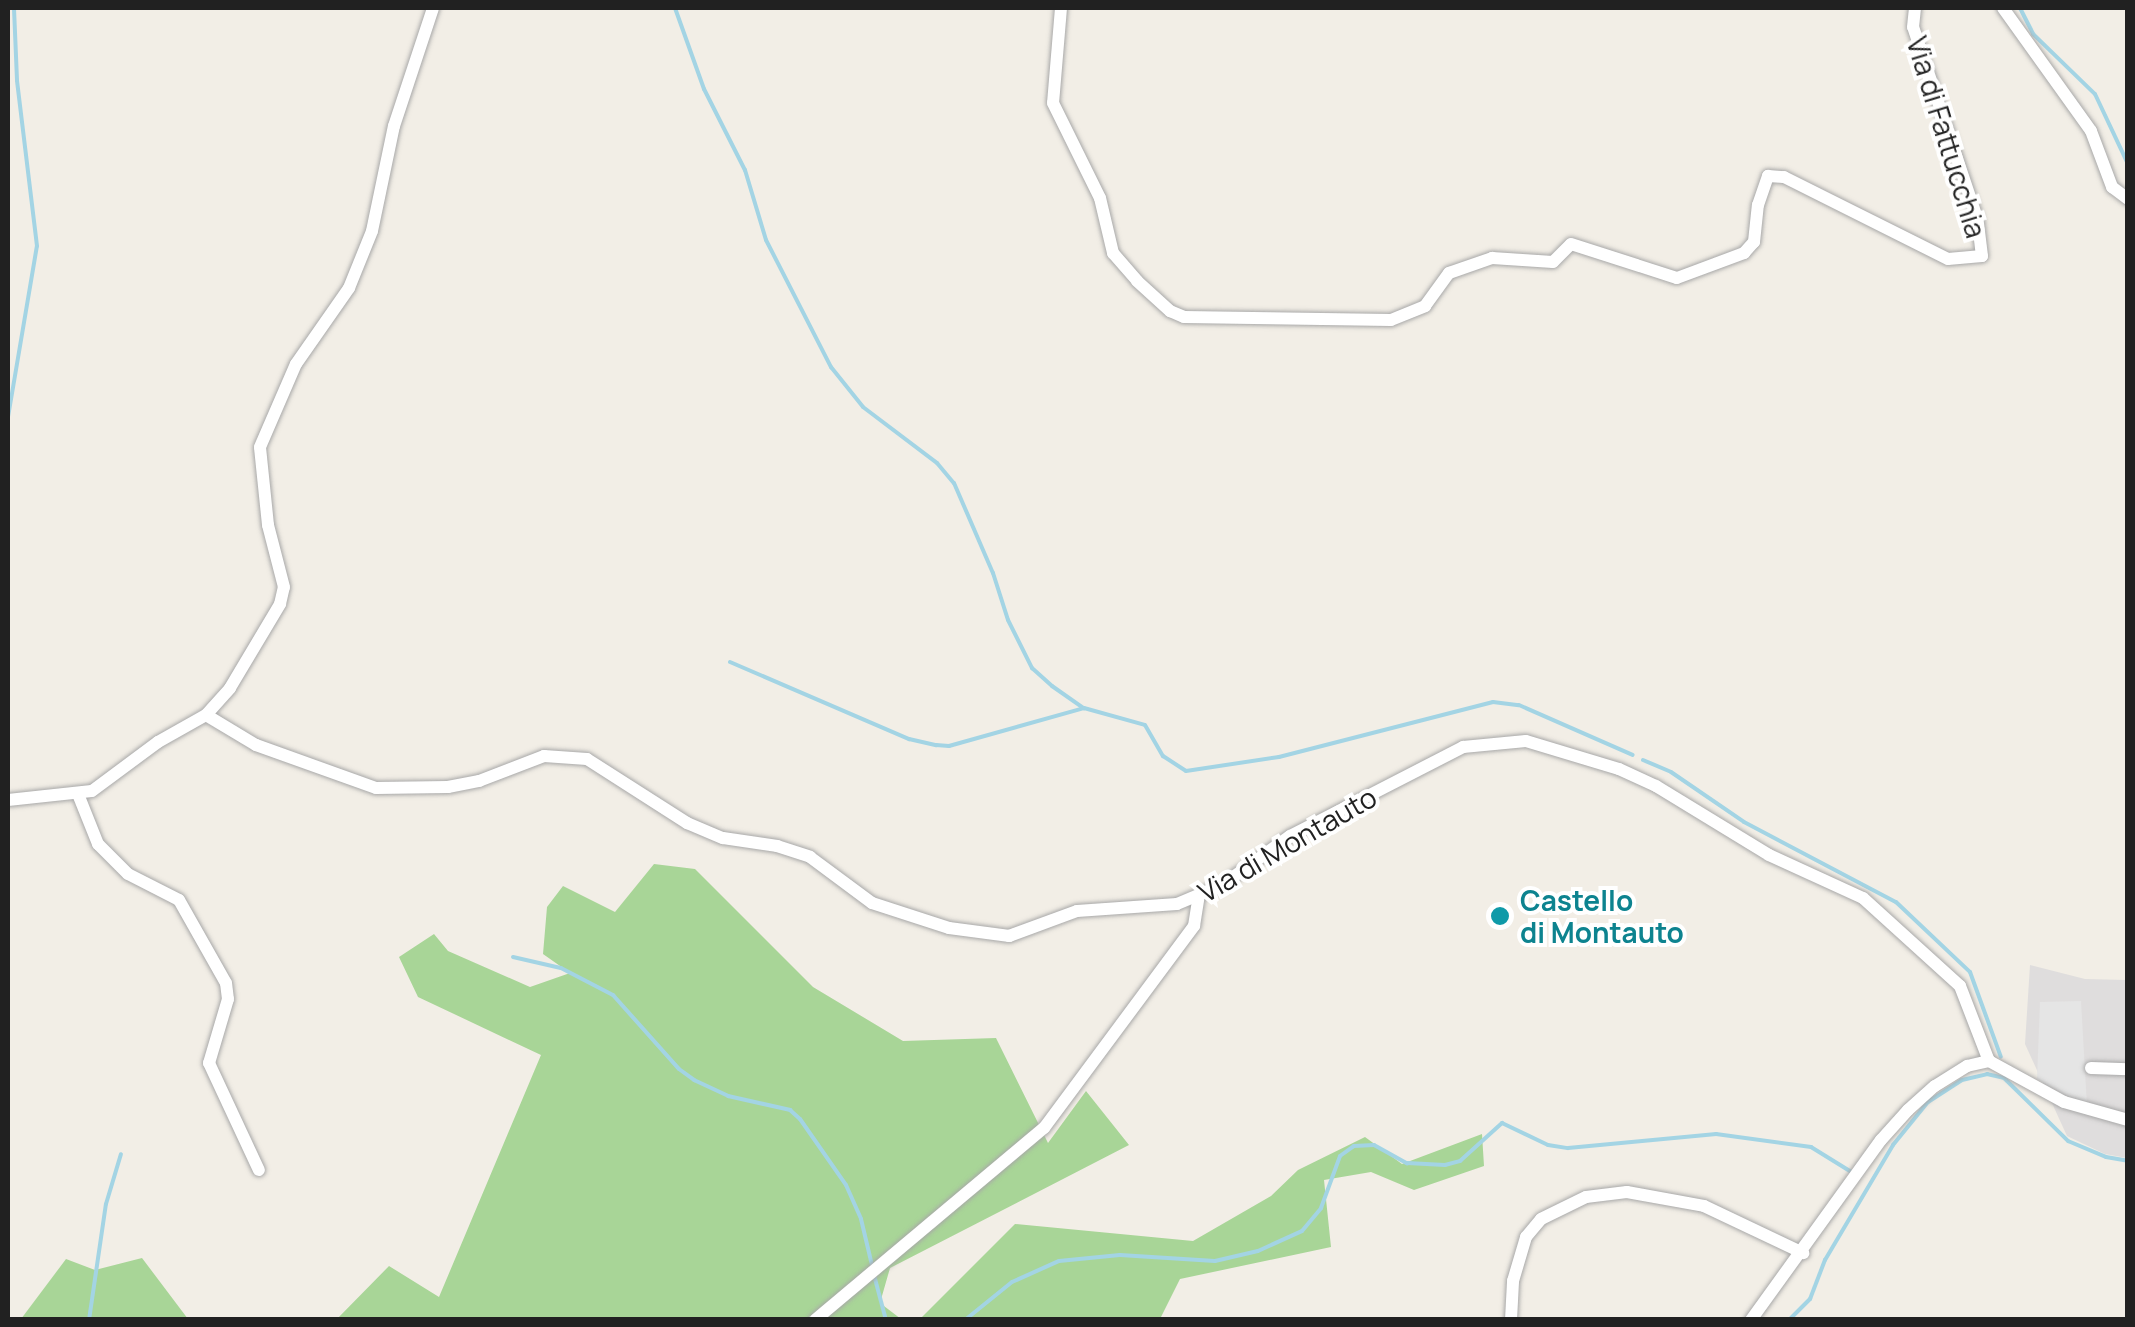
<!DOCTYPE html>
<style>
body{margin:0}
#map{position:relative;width:2135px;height:1327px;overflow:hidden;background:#f2eee6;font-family:Manrope,sans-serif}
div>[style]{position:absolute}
.residential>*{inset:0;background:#dfdddd}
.forest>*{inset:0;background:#a8d597}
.parking>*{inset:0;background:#e5e5e5}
.stream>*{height:4px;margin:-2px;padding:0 2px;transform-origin:2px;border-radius:2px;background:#a3d4e4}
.roads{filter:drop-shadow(0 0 2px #a8a8a8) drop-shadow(0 0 2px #a8a8a8)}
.minor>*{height:12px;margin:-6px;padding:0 6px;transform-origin:6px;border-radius:6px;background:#fff}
.dots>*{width:28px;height:28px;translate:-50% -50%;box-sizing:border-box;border:5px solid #fff;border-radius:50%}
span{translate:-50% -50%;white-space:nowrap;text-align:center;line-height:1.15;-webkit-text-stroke:8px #fff;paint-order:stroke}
.street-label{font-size:28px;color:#212121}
.culture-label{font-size:28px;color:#0d838f;font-weight:700}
.left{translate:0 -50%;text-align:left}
.frame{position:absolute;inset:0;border:10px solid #212121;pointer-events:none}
</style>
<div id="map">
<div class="residential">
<div style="clip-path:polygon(2030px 965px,2085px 979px,2127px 980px,2127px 1158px,2105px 1154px,2067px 1136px,2025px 1044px)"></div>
</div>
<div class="forest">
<div style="clip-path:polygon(654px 864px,695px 869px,813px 987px,903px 1041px,996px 1038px,1048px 1143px,1086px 1091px,1129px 1145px,890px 1268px,880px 1303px,901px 1319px,336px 1320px,389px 1266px,439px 1297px,541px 1055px,418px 997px,399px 957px,434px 934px,448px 951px,530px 987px,570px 973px,543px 954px,547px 907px,563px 886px,615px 912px)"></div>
<div style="clip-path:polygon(1482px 1134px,1484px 1166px,1414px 1190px,1371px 1172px,1324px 1180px,1331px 1247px,1180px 1279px,1160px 1319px,920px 1319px,1015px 1224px,1193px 1241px,1271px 1196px,1298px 1170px,1365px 1137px,1402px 1164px)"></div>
<div style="clip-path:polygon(142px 1258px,188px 1319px,21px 1319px,66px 1259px,95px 1270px)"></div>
</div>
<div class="parking">
<div style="clip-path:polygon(2081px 1001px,2087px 1106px,2037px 1079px,2040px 1002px)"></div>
</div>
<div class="stream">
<div style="left:675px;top:8px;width:86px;rotate:70.3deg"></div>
<div style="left:704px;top:89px;width:91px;rotate:63.2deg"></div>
<div style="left:745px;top:170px;width:73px;rotate:73.3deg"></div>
<div style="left:766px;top:240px;width:143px;rotate:62.9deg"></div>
<div style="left:831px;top:367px;width:51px;rotate:51.3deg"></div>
<div style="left:863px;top:407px;width:93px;rotate:37.1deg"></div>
<div style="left:937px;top:463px;width:26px;rotate:50deg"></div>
<div style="left:954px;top:483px;width:98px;rotate:66.6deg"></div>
<div style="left:993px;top:573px;width:49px;rotate:72.3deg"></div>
<div style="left:1008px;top:620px;width:54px;rotate:63.4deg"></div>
<div style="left:1032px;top:668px;width:27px;rotate:42deg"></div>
<div style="left:1052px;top:686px;width:39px;rotate:35deg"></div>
<div style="left:1084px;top:708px;width:63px;rotate:15.6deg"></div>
<div style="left:1145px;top:725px;width:36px;rotate:60deg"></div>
<div style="left:1163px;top:756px;width:27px;rotate:33deg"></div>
<div style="left:1186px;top:771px;width:94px;rotate:-8.6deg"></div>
<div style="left:1279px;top:757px;width:221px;rotate:-14.4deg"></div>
<div style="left:1493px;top:702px;width:26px;rotate:7deg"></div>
<div style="left:1519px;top:705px;width:124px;rotate:23.7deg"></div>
<div style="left:2020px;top:8px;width:29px;rotate:63deg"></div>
<div style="left:2033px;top:34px;width:86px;rotate:44.1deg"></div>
<div style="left:2095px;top:94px;width:77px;rotate:64.8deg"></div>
<div style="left:8px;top:417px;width:173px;rotate:-80.4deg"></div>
<div style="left:37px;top:246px;width:167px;rotate:-96.9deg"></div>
<div style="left:17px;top:80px;width:72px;rotate:-92.4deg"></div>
<div style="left:730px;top:662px;width:195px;rotate:23.3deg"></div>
<div style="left:909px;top:739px;width:28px;rotate:13deg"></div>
<div style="left:936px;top:745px;width:13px;rotate:4deg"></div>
<div style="left:949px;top:746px;width:140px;rotate:-15.7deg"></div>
<div style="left:1643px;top:760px;width:30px;rotate:23deg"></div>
<div style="left:1671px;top:772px;width:88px;rotate:34.4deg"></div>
<div style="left:1744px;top:822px;width:172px;rotate:27.8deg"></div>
<div style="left:1896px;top:902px;width:102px;rotate:43.4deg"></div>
<div style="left:1970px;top:972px;width:90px;rotate:70deg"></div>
<div style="left:513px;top:957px;width:49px;rotate:12.9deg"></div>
<div style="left:561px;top:968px;width:59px;rotate:27.4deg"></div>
<div style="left:613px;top:995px;width:99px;rotate:48.3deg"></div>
<div style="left:679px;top:1069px;width:19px;rotate:36deg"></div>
<div style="left:694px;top:1080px;width:38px;rotate:25deg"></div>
<div style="left:728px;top:1096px;width:64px;rotate:12.7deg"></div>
<div style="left:790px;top:1110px;width:13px;rotate:42deg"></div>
<div style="left:800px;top:1119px;width:80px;rotate:55.1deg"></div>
<div style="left:846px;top:1185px;width:37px;rotate:66deg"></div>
<div style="left:861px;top:1219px;width:47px;rotate:76.6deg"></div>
<div style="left:874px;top:1275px;width:47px;rotate:75.1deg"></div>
<div style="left:89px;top:1320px;width:117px;rotate:-81.7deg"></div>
<div style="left:106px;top:1204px;width:52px;rotate:-73.3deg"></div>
<div style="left:965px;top:1320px;width:60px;rotate:-39deg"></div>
<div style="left:1012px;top:1282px;width:51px;rotate:-24.1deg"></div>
<div style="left:1059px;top:1261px;width:61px;rotate:-5.6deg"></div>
<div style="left:1120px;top:1255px;width:95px;rotate:3.6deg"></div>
<div style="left:1215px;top:1261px;width:44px;rotate:-13.1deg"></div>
<div style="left:1258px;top:1251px;width:48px;rotate:-24.4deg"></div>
<div style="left:1302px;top:1231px;width:30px;rotate:-50deg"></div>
<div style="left:1321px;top:1208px;width:55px;rotate:-69.9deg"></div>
<div style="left:1340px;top:1156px;width:17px;rotate:-36deg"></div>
<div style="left:1354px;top:1146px;width:20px;rotate:-3deg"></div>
<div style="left:1374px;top:1145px;width:38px;rotate:29deg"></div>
<div style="left:1407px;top:1163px;width:38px;rotate:3deg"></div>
<div style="left:1445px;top:1165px;width:16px;rotate:-15deg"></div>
<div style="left:1460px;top:1161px;width:57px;rotate:-42.1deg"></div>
<div style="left:1502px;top:1123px;width:51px;rotate:25.6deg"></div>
<div style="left:1548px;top:1145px;width:20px;rotate:9deg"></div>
<div style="left:1568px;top:1148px;width:149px;rotate:-5.4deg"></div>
<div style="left:1716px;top:1134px;width:96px;rotate:7.8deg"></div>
<div style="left:1811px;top:1147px;width:49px;rotate:31.8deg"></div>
<div style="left:1789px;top:1320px;width:30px;rotate:-45deg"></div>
<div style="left:1810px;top:1299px;width:42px;rotate:-69deg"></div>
<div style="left:1825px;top:1260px;width:134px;rotate:-59.4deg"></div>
<div style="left:1893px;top:1145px;width:55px;rotate:-50.9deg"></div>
<div style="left:1928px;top:1102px;width:40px;rotate:-32.9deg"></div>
<div style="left:1962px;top:1080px;width:26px;rotate:-13deg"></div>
<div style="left:1987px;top:1074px;width:17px;rotate:13deg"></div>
<div style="left:2004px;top:1078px;width:90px;rotate:44.5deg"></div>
<div style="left:2068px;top:1141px;width:41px;rotate:22.8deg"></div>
<div style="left:2106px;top:1157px;width:22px;rotate:10deg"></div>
</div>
<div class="roads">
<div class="minor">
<div style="left:1061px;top:8px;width:95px;rotate:94.8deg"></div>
<div style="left:1053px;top:103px;width:106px;rotate:63.7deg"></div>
<div style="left:1100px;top:198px;width:57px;rotate:76.7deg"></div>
<div style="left:1113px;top:253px;width:37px;rotate:49deg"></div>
<div style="left:1137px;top:281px;width:45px;rotate:42.3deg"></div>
<div style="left:1170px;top:311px;width:15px;rotate:23deg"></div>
<div style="left:1184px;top:317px;width:207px;rotate:0.8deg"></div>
<div style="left:1391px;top:320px;width:37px;rotate:-22deg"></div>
<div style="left:1425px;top:306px;width:41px;rotate:-54deg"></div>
<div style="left:1449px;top:273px;width:46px;rotate:-19.2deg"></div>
<div style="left:1492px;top:258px;width:61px;rotate:3.8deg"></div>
<div style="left:1553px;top:262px;width:25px;rotate:-45deg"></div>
<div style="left:1571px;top:244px;width:111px;rotate:17.8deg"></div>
<div style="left:1677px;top:278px;width:72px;rotate:-20.5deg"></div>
<div style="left:1744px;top:253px;width:15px;rotate:-48deg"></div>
<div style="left:1754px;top:242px;width:37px;rotate:-84deg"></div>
<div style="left:1758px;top:205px;width:31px;rotate:-71deg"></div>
<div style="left:1768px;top:176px;width:16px;rotate:4deg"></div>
<div style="left:1784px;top:177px;width:183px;rotate:26.6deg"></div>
<div style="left:1948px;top:259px;width:34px;rotate:-5deg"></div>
<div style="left:1982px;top:256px;width:38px;rotate:-97deg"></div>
<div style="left:1977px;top:218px;width:201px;rotate:-108.5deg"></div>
<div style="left:1913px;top:27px;width:19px;rotate:-84deg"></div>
<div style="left:2003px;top:8px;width:151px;rotate:54.4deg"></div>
<div style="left:2091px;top:131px;width:60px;rotate:69.4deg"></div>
<div style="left:2112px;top:187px;width:20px;rotate:37deg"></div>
<div style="left:206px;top:715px;width:36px;rotate:-48deg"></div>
<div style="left:230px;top:688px;width:98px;rotate:-59.2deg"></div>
<div style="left:280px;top:604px;width:17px;rotate:-77deg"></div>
<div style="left:284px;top:587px;width:64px;rotate:-104.5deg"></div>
<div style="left:268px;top:525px;width:78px;rotate:-95.9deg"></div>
<div style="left:260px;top:447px;width:90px;rotate:-66.6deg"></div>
<div style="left:296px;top:364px;width:93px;rotate:-55.1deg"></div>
<div style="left:349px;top:288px;width:61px;rotate:-68deg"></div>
<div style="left:372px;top:231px;width:107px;rotate:-78.2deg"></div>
<div style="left:394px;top:126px;width:124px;rotate:-71.7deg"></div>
<div style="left:78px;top:794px;width:54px;rotate:68.2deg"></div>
<div style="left:98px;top:844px;width:42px;rotate:45deg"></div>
<div style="left:128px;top:874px;width:57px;rotate:27deg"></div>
<div style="left:179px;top:900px;width:95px;rotate:60.5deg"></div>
<div style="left:226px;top:983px;width:16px;rotate:83deg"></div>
<div style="left:228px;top:999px;width:67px;rotate:106.5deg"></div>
<div style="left:209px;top:1063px;width:118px;rotate:65deg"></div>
<div style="left:8px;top:800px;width:84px;rotate:-6.1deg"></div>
<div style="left:92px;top:791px;width:82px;rotate:-36.6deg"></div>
<div style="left:158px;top:742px;width:55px;rotate:-29.4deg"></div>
<div style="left:206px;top:715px;width:58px;rotate:31deg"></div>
<div style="left:256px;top:745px;width:127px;rotate:19.7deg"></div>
<div style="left:376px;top:788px;width:72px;rotate:-0.8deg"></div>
<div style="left:448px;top:787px;width:32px;rotate:-11deg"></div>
<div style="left:479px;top:781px;width:70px;rotate:-21deg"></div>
<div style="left:544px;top:756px;width:43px;rotate:4deg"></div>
<div style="left:587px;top:759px;width:119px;rotate:32.6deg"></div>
<div style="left:687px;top:823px;width:39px;rotate:23deg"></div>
<div style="left:723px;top:838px;width:55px;rotate:8.4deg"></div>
<div style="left:777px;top:846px;width:35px;rotate:18deg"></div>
<div style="left:810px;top:857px;width:77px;rotate:36.6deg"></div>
<div style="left:872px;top:903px;width:81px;rotate:18deg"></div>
<div style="left:949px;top:928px;width:61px;rotate:7.6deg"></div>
<div style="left:1009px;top:936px;width:72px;rotate:-20.2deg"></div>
<div style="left:1077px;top:911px;width:100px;rotate:-4deg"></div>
<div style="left:1177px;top:904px;width:49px;rotate:-22.9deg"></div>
<div style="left:1222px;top:885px;width:84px;rotate:-35.8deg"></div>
<div style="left:1290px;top:836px;width:195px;rotate:-27.2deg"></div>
<div style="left:1463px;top:747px;width:63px;rotate:-5.4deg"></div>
<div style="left:1526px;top:741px;width:97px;rotate:16.8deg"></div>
<div style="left:1619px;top:769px;width:41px;rotate:24.7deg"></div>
<div style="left:1656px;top:786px;width:132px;rotate:31.4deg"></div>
<div style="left:1769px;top:855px;width:103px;rotate:24.6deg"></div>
<div style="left:1863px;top:898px;width:131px;rotate:42.2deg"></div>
<div style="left:1960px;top:986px;width:80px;rotate:68.9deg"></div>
<div style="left:1989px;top:1061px;width:85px;rotate:28.7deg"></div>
<div style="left:2064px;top:1102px;width:66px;rotate:15.7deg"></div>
<div style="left:2091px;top:1068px;width:37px;rotate:2deg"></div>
<div style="left:815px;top:1320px;width:299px;rotate:-40deg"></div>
<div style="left:1044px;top:1128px;width:252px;rotate:-53.4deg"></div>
<div style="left:1194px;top:926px;width:30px;rotate:-81deg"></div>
<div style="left:1511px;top:1320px;width:39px;rotate:-87deg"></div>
<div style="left:1513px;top:1281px;width:46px;rotate:-73.5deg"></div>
<div style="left:1526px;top:1237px;width:23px;rotate:-50deg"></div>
<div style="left:1541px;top:1219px;width:50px;rotate:-26.1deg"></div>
<div style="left:1586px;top:1197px;width:41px;rotate:-7deg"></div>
<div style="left:1627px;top:1192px;width:78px;rotate:10.3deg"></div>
<div style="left:1704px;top:1206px;width:110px;rotate:25.4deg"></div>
<div style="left:1751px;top:1320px;width:222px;rotate:-54.2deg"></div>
<div style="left:1881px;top:1140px;width:40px;rotate:-48deg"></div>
<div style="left:1908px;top:1110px;width:36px;rotate:-42deg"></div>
<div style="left:1935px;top:1086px;width:38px;rotate:-32deg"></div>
<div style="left:1967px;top:1066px;width:23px;rotate:-13deg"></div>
</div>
</div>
<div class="dots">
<div style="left:1500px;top:916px;background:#0f9aa8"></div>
</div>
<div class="street-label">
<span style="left:1947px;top:137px;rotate:73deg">Via di Fattucchia</span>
<span style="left:1287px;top:844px;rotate:-30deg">Via di Montauto</span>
</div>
<div class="culture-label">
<span class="left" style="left:1520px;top:916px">Castello<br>di Montauto</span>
</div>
<div class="frame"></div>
</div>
